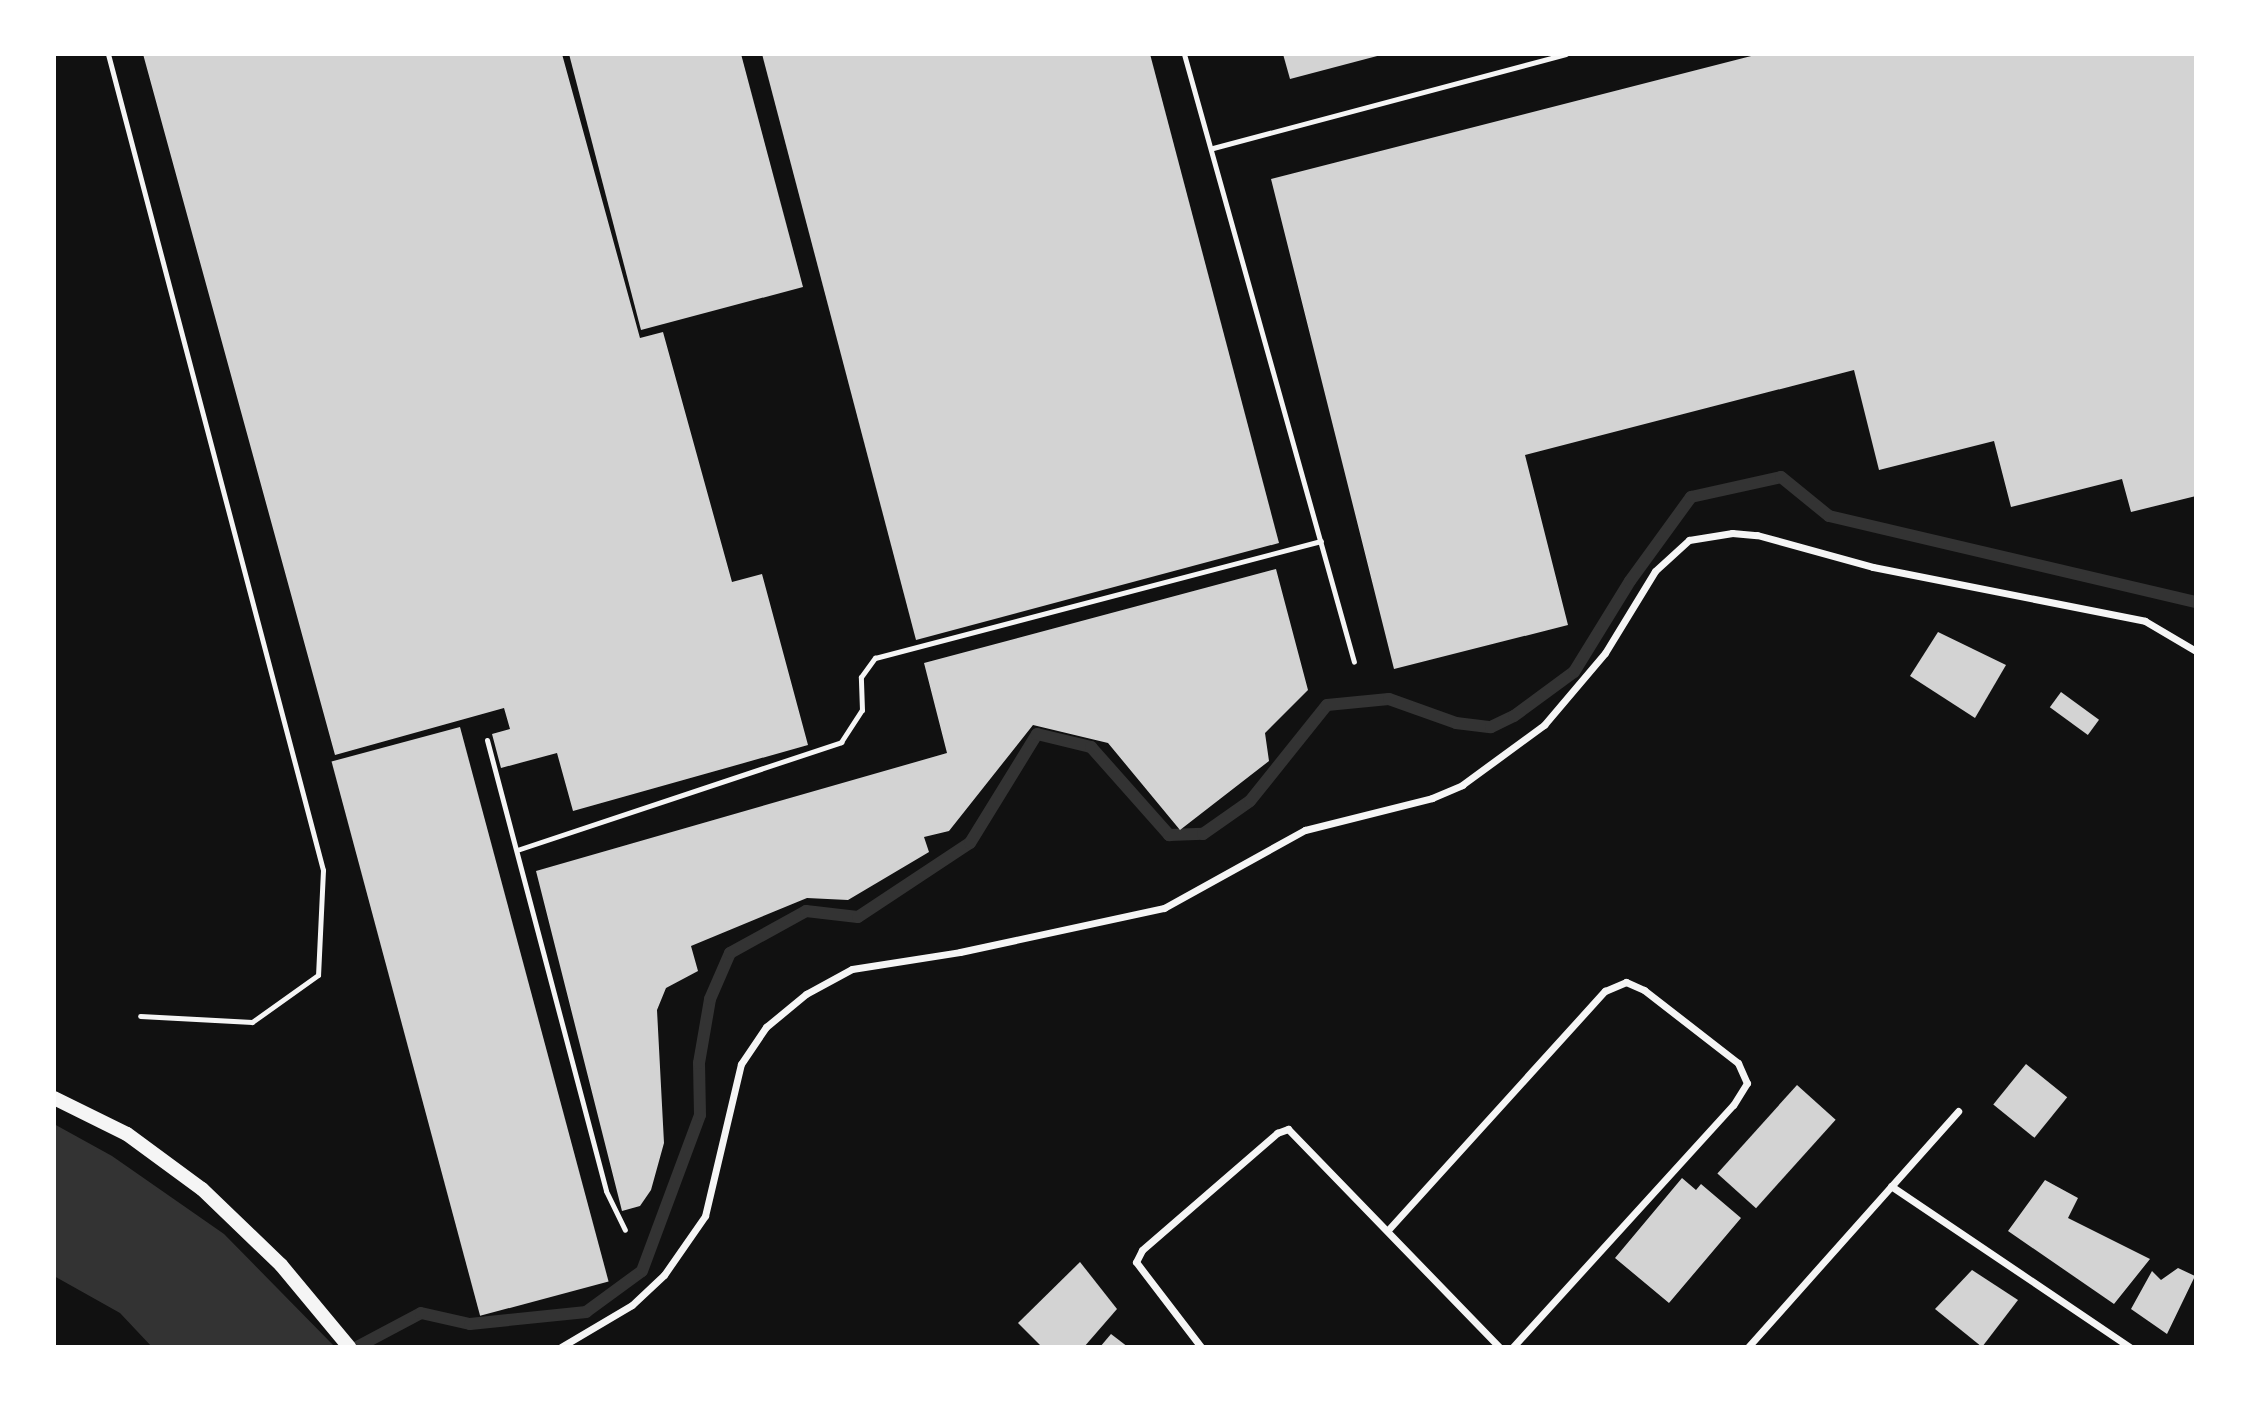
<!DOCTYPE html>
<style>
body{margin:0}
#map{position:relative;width:2250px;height:1401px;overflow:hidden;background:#111;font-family:"Noto Sans",sans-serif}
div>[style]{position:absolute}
.water>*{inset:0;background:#333}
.stream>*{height:12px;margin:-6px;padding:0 6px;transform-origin:6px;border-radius:6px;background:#333}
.building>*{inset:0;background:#d3d3d3;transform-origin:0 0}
.service>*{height:5px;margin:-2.5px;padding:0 2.5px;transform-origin:2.5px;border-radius:2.5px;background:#f5f5f5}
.minor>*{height:7px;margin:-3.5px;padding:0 3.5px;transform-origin:3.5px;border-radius:3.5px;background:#f5f5f5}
.secondary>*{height:14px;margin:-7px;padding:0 7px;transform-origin:7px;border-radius:7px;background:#f5f5f5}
span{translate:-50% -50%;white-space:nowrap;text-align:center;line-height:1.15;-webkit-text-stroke:5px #fff;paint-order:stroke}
.frame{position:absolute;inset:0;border:56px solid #fff;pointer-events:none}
</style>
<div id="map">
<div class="water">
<div style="clip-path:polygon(54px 1124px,112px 1156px,224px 1234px,335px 1347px,152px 1347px,120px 1313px,54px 1276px)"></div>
</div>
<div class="stream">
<div style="left:357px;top:1347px;width:72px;rotate:-28deg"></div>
<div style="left:421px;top:1313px;width:50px;rotate:12.7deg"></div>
<div style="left:470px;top:1324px;width:117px;rotate:-5.9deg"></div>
<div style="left:586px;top:1312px;width:69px;rotate:-36.2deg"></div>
<div style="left:642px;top:1271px;width:166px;rotate:-69.6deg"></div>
<div style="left:700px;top:1115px;width:52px;rotate:-91.1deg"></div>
<div style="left:699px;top:1063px;width:65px;rotate:-80.2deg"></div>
<div style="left:710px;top:999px;width:50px;rotate:-66.5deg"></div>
<div style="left:730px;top:953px;width:87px;rotate:-28.9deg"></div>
<div style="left:806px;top:911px;width:52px;rotate:6.6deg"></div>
<div style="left:858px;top:917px;width:134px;rotate:-33.5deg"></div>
<div style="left:970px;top:843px;width:128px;rotate:-58.4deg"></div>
<div style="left:1037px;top:734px;width:56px;rotate:13.5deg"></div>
<div style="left:1091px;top:747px;width:118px;rotate:48.4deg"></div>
<div style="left:1169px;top:835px;width:34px;rotate:-2deg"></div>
<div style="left:1203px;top:834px;width:57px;rotate:-35.1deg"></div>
<div style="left:1250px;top:801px;width:123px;rotate:-51.3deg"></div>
<div style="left:1327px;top:705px;width:62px;rotate:-5.5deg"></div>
<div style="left:1389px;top:699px;width:71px;rotate:19.7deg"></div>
<div style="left:1456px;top:723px;width:35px;rotate:7deg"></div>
<div style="left:1491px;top:727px;width:25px;rotate:-26deg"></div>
<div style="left:1514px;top:716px;width:74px;rotate:-36.3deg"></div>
<div style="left:1574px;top:672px;width:107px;rotate:-58.4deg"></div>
<div style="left:1630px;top:581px;width:104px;rotate:-54deg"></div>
<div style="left:1691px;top:497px;width:92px;rotate:-12.5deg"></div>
<div style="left:1781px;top:477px;width:62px;rotate:39.1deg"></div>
<div style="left:1829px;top:516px;width:377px;rotate:13.2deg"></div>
</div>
<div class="building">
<div style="clip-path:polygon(143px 54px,562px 54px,640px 338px,663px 332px,732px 582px,762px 574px,808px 745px,573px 811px,557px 753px,501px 768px,492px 734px,510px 729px,504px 708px,335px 755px)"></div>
<div style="clip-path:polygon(569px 54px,741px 54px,803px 287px,641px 330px)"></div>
<div style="clip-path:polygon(762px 54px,1150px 54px,1279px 543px,916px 640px)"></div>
<div style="clip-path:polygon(1283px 54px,1380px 54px,1381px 55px,1290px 79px)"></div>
<div style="clip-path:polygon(1759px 54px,2196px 54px,2196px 496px,2131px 512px,2122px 479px,2011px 507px,1994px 441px,1879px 470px,1854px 370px,1525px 455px,1568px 625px,1394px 669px,1271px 179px)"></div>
<div style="clip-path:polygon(1276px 569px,1308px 690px,1265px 733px,1269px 761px,1180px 830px,1108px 743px,1033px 725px,949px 831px,924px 837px,929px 852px,848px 900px,807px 898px,691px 946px,698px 971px,666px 988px,657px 1010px,664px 1143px,651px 1190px,640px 1206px,622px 1211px,536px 871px,947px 753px,924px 663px)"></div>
<div style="clip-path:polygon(1938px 632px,2006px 665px,1975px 718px,1910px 676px)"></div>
<div style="left:2061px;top:692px;width:47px;height:19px;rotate:36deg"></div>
<div style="left:460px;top:727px;width:574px;height:133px;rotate:75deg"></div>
<div style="left:2026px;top:1064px;width:53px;height:52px;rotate:39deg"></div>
<div style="left:1797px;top:1085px;width:52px;height:119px;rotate:42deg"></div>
<div style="clip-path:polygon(1682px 1178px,1696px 1190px,1701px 1184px,1741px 1218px,1669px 1303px,1615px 1258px)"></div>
<div style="clip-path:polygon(2045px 1180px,2078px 1198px,2068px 1218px,2150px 1259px,2114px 1304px,2008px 1231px)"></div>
<div style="clip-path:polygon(1080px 1262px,1117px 1309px,1084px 1347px,1042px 1347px,1018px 1323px)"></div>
<div style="clip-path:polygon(2178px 1268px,2195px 1276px,2167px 1334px,2131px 1309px,2152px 1271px,2161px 1280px)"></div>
<div style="clip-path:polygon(1972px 1270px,2018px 1300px,1982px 1347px,1935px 1309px)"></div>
<div style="clip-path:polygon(1111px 1334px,1128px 1347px,1100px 1347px)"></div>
</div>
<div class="service">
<div style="left:108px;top:54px;width:844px;rotate:75.24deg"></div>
<div style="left:323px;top:870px;width:105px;rotate:92.7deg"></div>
<div style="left:318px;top:975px;width:81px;rotate:144.5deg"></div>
<div style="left:252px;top:1022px;width:112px;rotate:-176.9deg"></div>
<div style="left:1184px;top:54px;width:631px;rotate:74.38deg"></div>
<div style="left:1213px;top:148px;width:365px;rotate:-14.9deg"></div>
<div style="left:487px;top:740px;width:466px;rotate:75.2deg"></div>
<div style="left:606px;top:1191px;width:43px;rotate:64deg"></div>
<div style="left:517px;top:850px;width:342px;rotate:-18.4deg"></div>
<div style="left:841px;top:742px;width:38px;rotate:-57deg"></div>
<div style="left:862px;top:710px;width:33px;rotate:-92deg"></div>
<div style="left:861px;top:677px;width:24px;rotate:-54deg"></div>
<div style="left:875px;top:658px;width:461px;rotate:-14.7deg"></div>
</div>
<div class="minor">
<div style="left:1891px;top:1186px;width:288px;rotate:34deg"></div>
<div style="left:1388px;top:1230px;width:323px;rotate:-47.8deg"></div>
<div style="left:1605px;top:991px;width:23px;rotate:-23deg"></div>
<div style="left:1626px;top:982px;width:20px;rotate:24deg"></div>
<div style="left:1644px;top:990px;width:119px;rotate:37.8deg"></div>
<div style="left:1738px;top:1063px;width:22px;rotate:66deg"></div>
<div style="left:1747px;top:1083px;width:26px;rotate:122deg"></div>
<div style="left:1733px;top:1105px;width:327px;rotate:132.3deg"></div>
<div style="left:561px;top:1347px;width:82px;rotate:-30.6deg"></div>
<div style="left:632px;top:1305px;width:44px;rotate:-43.2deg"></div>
<div style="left:664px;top:1275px;width:72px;rotate:-55.2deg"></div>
<div style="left:705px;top:1216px;width:156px;rotate:-76.7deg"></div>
<div style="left:741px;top:1064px;width:45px;rotate:-56deg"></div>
<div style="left:766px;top:1027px;width:52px;rotate:-39.5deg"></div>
<div style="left:806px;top:994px;width:52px;rotate:-28.5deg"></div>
<div style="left:852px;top:969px;width:109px;rotate:-8.9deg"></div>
<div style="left:960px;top:952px;width:209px;rotate:-12.2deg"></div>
<div style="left:1164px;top:908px;width:161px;rotate:-29deg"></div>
<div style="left:1305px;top:830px;width:131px;rotate:-14.1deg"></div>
<div style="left:1432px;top:798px;width:33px;rotate:-23deg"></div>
<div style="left:1462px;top:785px;width:102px;rotate:-36.2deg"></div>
<div style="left:1544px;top:725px;width:94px;rotate:-49.7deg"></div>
<div style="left:1605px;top:653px;width:96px;rotate:-58.6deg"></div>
<div style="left:1655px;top:571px;width:46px;rotate:-42.4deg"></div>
<div style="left:1689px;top:540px;width:44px;rotate:-9.2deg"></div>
<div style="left:1732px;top:533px;width:25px;rotate:5deg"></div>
<div style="left:1757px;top:535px;width:120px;rotate:15.4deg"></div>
<div style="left:1873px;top:567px;width:277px;rotate:11.2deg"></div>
<div style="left:2145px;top:621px;width:59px;rotate:30.5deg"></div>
<div style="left:1201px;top:1347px;width:107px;rotate:-127.4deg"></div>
<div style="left:1136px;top:1262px;width:13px;rotate:-63deg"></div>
<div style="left:1142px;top:1250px;width:179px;rotate:-40.9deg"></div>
<div style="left:1277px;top:1133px;width:12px;rotate:-20deg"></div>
<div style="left:1288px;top:1129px;width:303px;rotate:45.9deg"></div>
<div style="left:1748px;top:1347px;width:316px;rotate:-48.3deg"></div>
</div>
<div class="secondary">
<div style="left:54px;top:1098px;width:81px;rotate:26.3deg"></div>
<div style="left:127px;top:1134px;width:93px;rotate:36.3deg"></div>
<div style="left:202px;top:1189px;width:110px;rotate:43.9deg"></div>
<div style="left:281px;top:1265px;width:107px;rotate:50.3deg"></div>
</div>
<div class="frame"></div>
</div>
